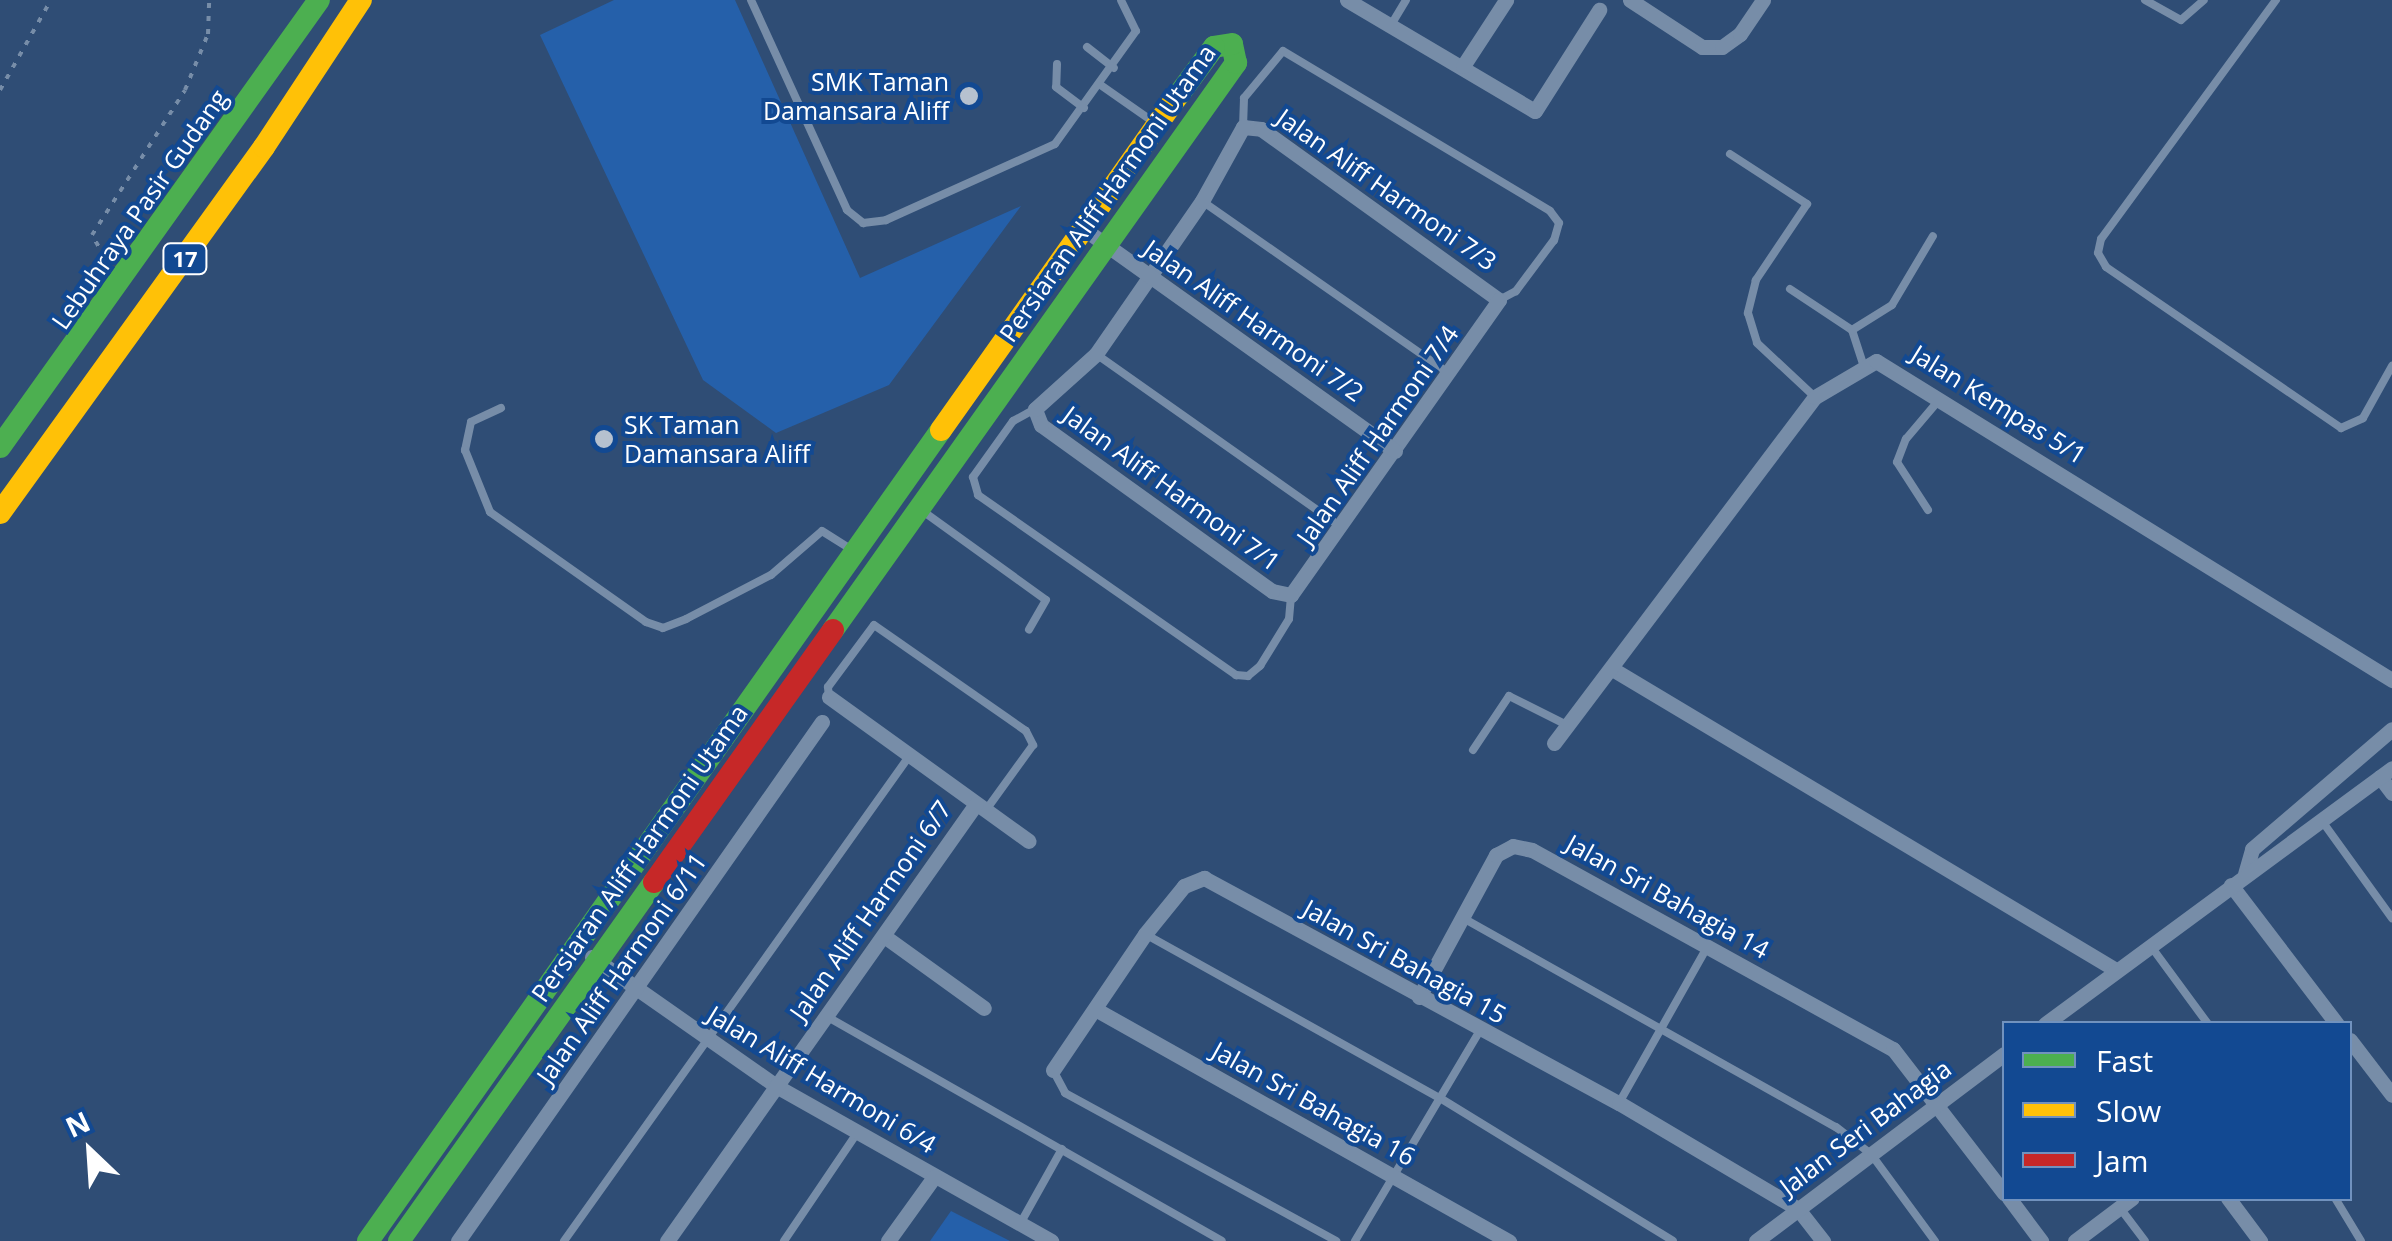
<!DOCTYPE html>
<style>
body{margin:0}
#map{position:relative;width:2392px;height:1241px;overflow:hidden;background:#2f4d75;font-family:"Open Sans",sans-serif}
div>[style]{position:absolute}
.green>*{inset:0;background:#2560aa}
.path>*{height:4px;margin-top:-2px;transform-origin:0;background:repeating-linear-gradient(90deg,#778da8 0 5px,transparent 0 13px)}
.lane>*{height:8px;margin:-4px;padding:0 4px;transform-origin:4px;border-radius:4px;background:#778da8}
.street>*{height:15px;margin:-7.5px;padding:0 7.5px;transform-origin:7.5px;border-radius:7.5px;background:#778da8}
.fast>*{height:22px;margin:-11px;padding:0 11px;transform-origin:11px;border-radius:11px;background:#4caf50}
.slow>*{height:22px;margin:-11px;padding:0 11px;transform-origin:11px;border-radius:11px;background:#ffc107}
.jam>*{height:22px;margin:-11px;padding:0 11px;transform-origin:11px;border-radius:11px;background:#c62828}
.dots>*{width:28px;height:28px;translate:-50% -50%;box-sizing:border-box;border:5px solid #124992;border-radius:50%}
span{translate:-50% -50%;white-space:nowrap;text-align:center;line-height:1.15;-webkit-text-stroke:8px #124992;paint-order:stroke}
.shield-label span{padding:2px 8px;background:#124992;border:2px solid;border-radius:8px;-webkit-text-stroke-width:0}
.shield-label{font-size:22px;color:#fff;font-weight:700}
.poi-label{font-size:25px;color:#fff}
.right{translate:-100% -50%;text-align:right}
.left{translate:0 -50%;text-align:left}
.street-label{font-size:25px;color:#fff}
.legend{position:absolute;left:2002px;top:1021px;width:350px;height:180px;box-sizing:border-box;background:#124992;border:2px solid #7192be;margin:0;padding:12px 18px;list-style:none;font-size:30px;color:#fff}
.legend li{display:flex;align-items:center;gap:20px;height:50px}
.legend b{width:50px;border:2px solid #7192be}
.north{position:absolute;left:40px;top:1101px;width:100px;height:100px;-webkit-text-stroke:8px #124992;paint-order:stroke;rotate:335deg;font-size:28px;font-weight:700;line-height:40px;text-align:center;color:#fff}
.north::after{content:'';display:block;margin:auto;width:35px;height:45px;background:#fff;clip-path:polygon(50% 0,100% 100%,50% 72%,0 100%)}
</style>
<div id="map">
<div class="green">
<div style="clip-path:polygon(614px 0,735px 0,860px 278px,1021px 206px,889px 385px,776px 433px,703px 380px,540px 35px)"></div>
<div style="clip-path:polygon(951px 1211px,1010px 1241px,930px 1241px)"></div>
</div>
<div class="path">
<div style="left:0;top:90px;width:103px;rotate:-60.5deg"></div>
<div style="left:105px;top:257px;width:26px;rotate:-121deg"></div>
<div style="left:92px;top:235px;width:172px;rotate:-57.3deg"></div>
<div style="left:185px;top:90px;width:61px;rotate:-67.7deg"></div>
<div style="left:208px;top:34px;width:34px;rotate:-88deg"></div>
</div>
<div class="lane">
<div style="left:751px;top:0;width:231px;rotate:65.4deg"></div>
<div style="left:847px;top:210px;width:21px;rotate:39deg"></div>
<div style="left:863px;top:223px;width:23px;rotate:-7deg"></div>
<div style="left:886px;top:220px;width:185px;rotate:-24.2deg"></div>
<div style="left:1055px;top:144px;width:139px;rotate:-54.4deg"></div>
<div style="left:1136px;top:31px;width:34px;rotate:-116deg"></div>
<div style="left:2145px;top:0;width:41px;rotate:29.1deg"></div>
<div style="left:2181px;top:20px;width:30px;rotate:-41deg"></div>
<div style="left:2276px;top:0;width:296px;rotate:126.2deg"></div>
<div style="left:2101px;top:239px;width:14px;rotate:102deg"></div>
<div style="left:2098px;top:253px;width:16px;rotate:60deg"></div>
<div style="left:2106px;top:267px;width:285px;rotate:34.4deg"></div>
<div style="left:2341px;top:428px;width:24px;rotate:-24deg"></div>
<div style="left:2363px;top:418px;width:60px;rotate:-60.9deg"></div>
<div style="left:1391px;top:25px;width:29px;rotate:-59deg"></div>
<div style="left:1087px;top:47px;width:34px;rotate:38deg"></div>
<div style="left:1057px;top:64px;width:23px;rotate:92deg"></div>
<div style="left:1056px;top:87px;width:35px;rotate:37deg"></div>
<div style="left:1102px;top:86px;width:65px;rotate:34.9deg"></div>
<div style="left:1243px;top:127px;width:29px;rotate:-88deg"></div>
<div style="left:1244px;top:98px;width:61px;rotate:-50.3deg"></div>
<div style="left:1283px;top:51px;width:311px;rotate:30.9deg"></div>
<div style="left:1550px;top:211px;width:15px;rotate:53deg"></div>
<div style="left:1559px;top:223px;width:18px;rotate:106deg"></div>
<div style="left:1554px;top:240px;width:64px;rotate:126.7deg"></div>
<div style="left:1516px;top:291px;width:19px;rotate:152deg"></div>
<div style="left:1730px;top:154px;width:92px;rotate:33deg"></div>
<div style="left:1807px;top:204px;width:92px;rotate:123.9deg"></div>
<div style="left:1756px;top:280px;width:34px;rotate:104deg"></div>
<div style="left:1748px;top:313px;width:31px;rotate:73deg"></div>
<div style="left:1757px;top:343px;width:79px;rotate:43deg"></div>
<div style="left:1202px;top:201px;width:301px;rotate:34.9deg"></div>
<div style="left:1790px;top:289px;width:74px;rotate:33.5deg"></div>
<div style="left:1852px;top:330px;width:36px;rotate:72deg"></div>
<div style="left:1852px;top:330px;width:47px;rotate:-32deg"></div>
<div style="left:1892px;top:305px;width:80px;rotate:-59.3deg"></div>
<div style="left:1096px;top:354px;width:300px;rotate:35.2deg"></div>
<div style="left:501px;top:408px;width:33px;rotate:155deg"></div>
<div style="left:471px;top:422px;width:29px;rotate:102deg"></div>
<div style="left:465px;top:450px;width:67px;rotate:68deg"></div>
<div style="left:490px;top:512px;width:191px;rotate:35.2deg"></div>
<div style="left:646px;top:622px;width:18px;rotate:19deg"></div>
<div style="left:663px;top:628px;width:25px;rotate:-21deg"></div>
<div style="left:686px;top:619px;width:96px;rotate:-27.4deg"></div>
<div style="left:771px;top:575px;width:67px;rotate:-40.8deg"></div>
<div style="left:822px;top:531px;width:34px;rotate:32deg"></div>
<div style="left:1035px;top:409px;width:25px;rotate:151deg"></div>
<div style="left:1013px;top:421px;width:69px;rotate:125.5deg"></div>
<div style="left:973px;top:477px;width:19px;rotate:74deg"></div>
<div style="left:978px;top:495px;width:315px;rotate:34.9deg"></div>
<div style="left:1236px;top:675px;width:12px;rotate:5deg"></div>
<div style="left:1248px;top:676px;width:16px;rotate:-40deg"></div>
<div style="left:1260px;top:666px;width:55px;rotate:-58.3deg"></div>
<div style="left:1289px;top:619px;width:24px;rotate:-85deg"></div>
<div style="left:1928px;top:510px;width:57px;rotate:-122.9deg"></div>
<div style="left:1897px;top:462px;width:25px;rotate:-69deg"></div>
<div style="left:1906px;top:439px;width:51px;rotate:-49.8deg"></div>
<div style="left:924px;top:512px;width:150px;rotate:35.8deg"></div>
<div style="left:1046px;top:600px;width:34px;rotate:120deg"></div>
<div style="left:829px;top:697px;width:10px;rotate:-96deg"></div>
<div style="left:828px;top:687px;width:77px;rotate:-53.4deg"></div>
<div style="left:874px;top:625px;width:185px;rotate:34.9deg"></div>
<div style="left:1026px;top:731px;width:16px;rotate:63deg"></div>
<div style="left:1033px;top:745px;width:80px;rotate:125.9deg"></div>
<div style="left:1473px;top:750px;width:65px;rotate:-56.3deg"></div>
<div style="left:1509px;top:696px;width:65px;rotate:26.6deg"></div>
<div style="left:2322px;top:821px;width:120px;rotate:54.2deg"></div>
<div style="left:1463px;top:918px;width:428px;rotate:29.3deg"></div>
<div style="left:1836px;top:1127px;width:44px;rotate:37.6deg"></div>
<div style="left:1871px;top:1154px;width:108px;rotate:53.7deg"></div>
<div style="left:1145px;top:934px;width:338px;rotate:29.1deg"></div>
<div style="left:1440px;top:1098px;width:273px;rotate:31.5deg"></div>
<div style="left:2150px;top:945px;width:98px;rotate:53.7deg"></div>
<div style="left:826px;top:1016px;width:455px;rotate:29.6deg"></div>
<div style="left:1053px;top:1070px;width:26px;rotate:62deg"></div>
<div style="left:1065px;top:1093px;width:309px;rotate:28.6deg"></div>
<div style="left:1619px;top:1103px;width:180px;rotate:-60.5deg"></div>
<div style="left:2335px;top:1198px;width:50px;rotate:58.8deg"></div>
<div style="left:2120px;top:1208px;width:41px;rotate:52.9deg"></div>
<div style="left:1020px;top:1224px;width:86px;rotate:-60.8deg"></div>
<div style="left:564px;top:1241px;width:597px;rotate:-54.55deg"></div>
<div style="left:784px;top:1241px;width:130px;rotate:-55.9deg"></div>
<div style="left:1355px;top:1241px;width:243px;rotate:-59.3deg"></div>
</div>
<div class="street">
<div style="left:1347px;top:0;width:218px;rotate:30.6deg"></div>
<div style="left:1535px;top:111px;width:120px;rotate:-57.6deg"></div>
<div style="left:1630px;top:0;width:86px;rotate:33.1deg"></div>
<div style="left:1702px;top:47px;width:20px"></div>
<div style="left:1722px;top:47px;width:22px;rotate:-36deg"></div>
<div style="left:1740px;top:34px;width:41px;rotate:-55.9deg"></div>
<div style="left:1463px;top:66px;width:79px;rotate:-56.9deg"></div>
<div style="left:1243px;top:127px;width:18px;rotate:6deg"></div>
<div style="left:1261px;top:129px;width:293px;rotate:35.7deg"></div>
<div style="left:1499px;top:300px;width:361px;rotate:125.2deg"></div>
<div style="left:1291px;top:595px;width:19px;rotate:-168deg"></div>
<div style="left:1272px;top:591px;width:284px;rotate:-144.3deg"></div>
<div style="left:1041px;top:425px;width:17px;rotate:-111deg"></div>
<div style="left:1035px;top:409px;width:82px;rotate:-42deg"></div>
<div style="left:1096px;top:354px;width:186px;rotate:-55.3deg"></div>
<div style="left:1202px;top:201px;width:85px;rotate:-61deg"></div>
<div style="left:1084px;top:229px;width:382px;rotate:35.5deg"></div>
<div style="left:1614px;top:670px;width:585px;rotate:30.86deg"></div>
<div style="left:829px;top:697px;width:246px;rotate:35.8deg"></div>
<div style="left:1554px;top:743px;width:433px;rotate:-53deg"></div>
<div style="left:1815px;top:397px;width:71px;rotate:-30.5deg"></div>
<div style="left:1876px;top:361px;width:607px;rotate:31.73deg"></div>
<div style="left:2380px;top:777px;width:20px;rotate:53deg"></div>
<div style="left:2245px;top:874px;width:26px;rotate:-74deg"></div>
<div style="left:2252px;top:849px;width:184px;rotate:-40.6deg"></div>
<div style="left:2231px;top:885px;width:175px;rotate:52.7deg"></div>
<div style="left:884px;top:936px;width:123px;rotate:35.8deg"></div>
<div style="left:592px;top:957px;width:225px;rotate:35deg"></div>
<div style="left:776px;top:1086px;width:316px;rotate:29.4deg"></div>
<div style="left:1419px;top:997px;width:162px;rotate:-61.5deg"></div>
<div style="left:1496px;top:855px;width:19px;rotate:-28deg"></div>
<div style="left:1513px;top:846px;width:19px;rotate:12deg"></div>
<div style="left:1532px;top:850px;width:412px;rotate:28.9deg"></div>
<div style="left:1893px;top:1049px;width:182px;rotate:52.4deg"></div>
<div style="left:1095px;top:1009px;width:475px;rotate:29.3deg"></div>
<div style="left:2045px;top:1024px;width:431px;rotate:-36.4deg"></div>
<div style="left:2350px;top:1040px;width:69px;rotate:52.6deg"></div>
<div style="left:1053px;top:1070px;width:164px;rotate:-55.9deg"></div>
<div style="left:1145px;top:934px;width:62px;rotate:-50.9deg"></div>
<div style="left:1184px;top:886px;width:22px;rotate:-22deg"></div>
<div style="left:1204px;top:878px;width:472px;rotate:28.5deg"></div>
<div style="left:1619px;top:1103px;width:208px;rotate:30.6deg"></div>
<div style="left:1798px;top:1209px;width:41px;rotate:52deg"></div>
<div style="left:2009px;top:1198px;width:54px;rotate:53.3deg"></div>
<div style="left:2228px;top:1198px;width:54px;rotate:53.3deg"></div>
<div style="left:458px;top:1241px;width:634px;rotate:-54.96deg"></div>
<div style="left:667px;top:1241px;width:535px;rotate:-54.74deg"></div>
<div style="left:888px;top:1241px;width:79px;rotate:-54.3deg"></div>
<div style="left:1756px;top:1241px;width:311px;rotate:-37deg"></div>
<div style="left:2075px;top:1241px;width:71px;rotate:-37deg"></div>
</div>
<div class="fast">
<div style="left:0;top:447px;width:549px;rotate:-54.49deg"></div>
<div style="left:833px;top:630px;width:696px;rotate:-54.6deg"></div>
<div style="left:1236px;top:63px;width:19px;rotate:-102deg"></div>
<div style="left:1232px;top:44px;width:18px;rotate:171deg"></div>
<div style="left:1214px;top:47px;width:62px;rotate:126.5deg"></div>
<div style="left:368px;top:1241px;width:993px;rotate:-54.76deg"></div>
<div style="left:399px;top:1241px;width:440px;rotate:-54.6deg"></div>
</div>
<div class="slow">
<div style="left:941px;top:430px;width:408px;rotate:-54.7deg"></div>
<div style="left:0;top:513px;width:451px;rotate:-54.2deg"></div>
<div style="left:264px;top:147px;width:176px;rotate:-56.6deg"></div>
</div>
<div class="jam">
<div style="left:654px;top:882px;width:309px;rotate:-54.6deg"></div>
</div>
<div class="dots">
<div style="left:969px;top:96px;background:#b6c1cf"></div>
<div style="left:604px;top:439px;background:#b6c1cf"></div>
</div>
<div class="shield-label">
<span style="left:185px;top:259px">17</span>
</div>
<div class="poi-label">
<span class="right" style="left:949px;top:96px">SMK Taman<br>Damansara Aliff</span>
<span class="left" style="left:624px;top:439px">SK Taman<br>Damansara Aliff</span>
</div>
<div class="street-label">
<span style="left:1387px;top:189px;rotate:35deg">Jalan Aliff Harmoni 7/3</span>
<span style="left:1107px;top:193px;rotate:-55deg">Persiaran Aliff Harmoni Utama</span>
<span style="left:139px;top:209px;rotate:-55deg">Lebuhraya Pasir Gudang</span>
<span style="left:1254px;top:320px;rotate:35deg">Jalan Aliff Harmoni 7/2</span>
<span style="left:1999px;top:404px;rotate:32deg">Jalan Kempas 5/1</span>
<span style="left:1377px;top:435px;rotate:-55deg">Jalan Aliff Harmoni 7/4</span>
<span style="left:1172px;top:488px;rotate:36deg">Jalan Aliff Harmoni 7/1</span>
<span style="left:639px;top:853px;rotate:-55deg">Persiaran Aliff Harmoni Utama</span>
<span style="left:1668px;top:896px;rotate:29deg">Jalan Sri Bahagia 14</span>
<span style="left:870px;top:910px;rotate:-55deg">Jalan Aliff Harmoni 6/7</span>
<span style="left:1405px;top:961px;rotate:29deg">Jalan Sri Bahagia 15</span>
<span style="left:621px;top:968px;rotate:-55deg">Jalan Aliff Harmoni 6/11</span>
<span style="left:822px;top:1079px;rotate:31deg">Jalan Aliff Harmoni 6/4</span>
<span style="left:1314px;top:1103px;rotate:29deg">Jalan Sri Bahagia 16</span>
<span style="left:1865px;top:1127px;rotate:-37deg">Jalan Seri Bahagia</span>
</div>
<ul class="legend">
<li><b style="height:12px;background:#4caf50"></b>Fast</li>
<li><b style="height:12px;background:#ffc107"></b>Slow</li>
<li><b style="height:12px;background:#c62828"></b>Jam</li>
</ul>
<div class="north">N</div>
</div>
